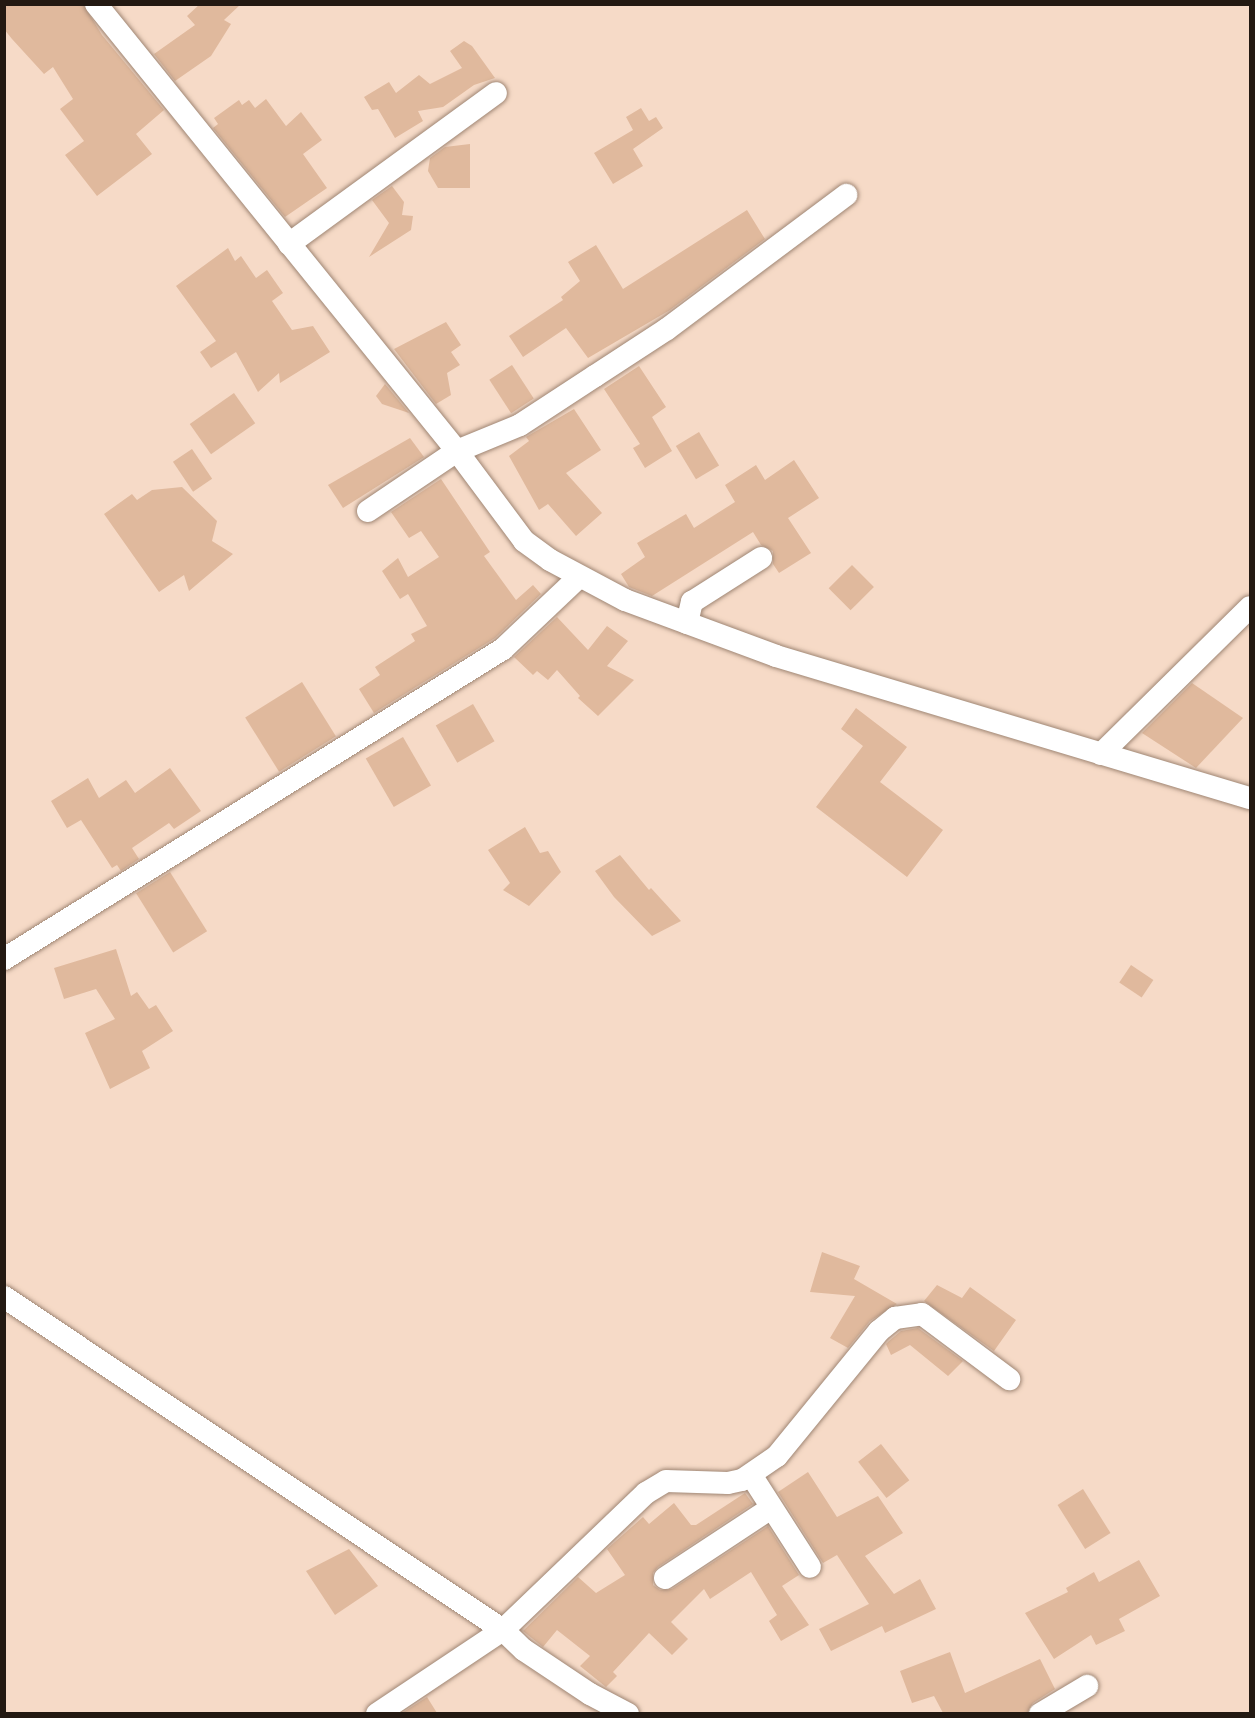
<!DOCTYPE html>
<style>
body{margin:0}
#map{position:relative;width:1255px;height:1718px;overflow:hidden;background:#f6dac7;font-family:Quicksand,sans-serif}
div>[style]{position:absolute}
.building>*{inset:0;background:#e0b99d;transform-origin:0 0}
.roads{filter:drop-shadow(0 0 2px #9f8674) drop-shadow(0 0 2px #9f8674)}
.minor>*{height:22px;margin:-11px;padding:0 11px;transform-origin:11px;border-radius:11px;background:#fff}
span{translate:-50% -50%;white-space:nowrap;text-align:center;line-height:1.15;-webkit-text-stroke:6px #fff;paint-order:stroke}
.frame{position:absolute;inset:0;border:6px solid #231912;pointer-events:none}
</style>
<div id="map">
<div class="building">
<div style="clip-path:polygon(4px 4px,83px 4px,102px 35px,164px 110px,136px 134px,152px 154px,97px 196px,65px 155px,84px 141px,60px 109px,73px 99px,53px 67px,44px 74px,12px 39px,4px 29px)"></div>
<div style="clip-path:polygon(200px 4px,241px 4px,224px 20px,231px 24px,211px 56px,175px 81px,154px 54px,195px 25px,187px 16px)"></div>
<div style="clip-path:polygon(464px 41px,472px 46px,495px 78px,474px 85px,443px 107px,418px 111px,423px 121px,395px 138px,378px 109px,372px 110px,364px 97px,389px 82px,396px 93px,419px 75px,430px 84px,462px 68px,450px 51px)"></div>
<div style="clip-path:polygon(266px 99px,286px 126px,301px 112px,322px 140px,303px 154px,327px 188px,285px 217px,213px 128px,218px 124px,214px 118px,239px 100px,242px 105px,249px 100px,255px 108px)"></div>
<div style="clip-path:polygon(641px 108px,649px 121px,656px 117px,663px 128px,633px 149px,643px 166px,613px 184px,594px 153px,633px 130px,626px 117px)"></div>
<div style="clip-path:polygon(470px 144px,470px 188px,438px 188px,428px 171px,430px 158px,445px 147px)"></div>
<div style="clip-path:polygon(392px 186px,404px 202px,402px 215px,413px 216px,411px 230px,369px 257px,389px 223px,372px 200px)"></div>
<div style="clip-path:polygon(747px 210px,765px 239px,670px 310px,588px 358px,566px 328px,523px 357px,509px 336px,563px 300px,561px 297px,580px 281px,568px 262px,596px 245px,623px 289px)"></div>
<div style="clip-path:polygon(228px 248px,235px 261px,241px 256px,256px 278px,267px 270px,283px 293px,272px 301px,292px 330px,313px 326px,330px 352px,280px 383px,279px 373px,258px 392px,236px 352px,211px 368px,200px 352px,216px 341px,176px 286px)"></div>
<div style="clip-path:polygon(446px 322px,461px 345px,451px 352px,460px 365px,447px 373px,451px 395px,436px 404px,394px 349px)"></div>
<div style="left:512px;top:365px;width:40px;height:27px;rotate:57deg"></div>
<div style="clip-path:polygon(639px 366px,666px 407px,652px 417px,672px 451px,645px 468px,633px 448px,640px 444px,604px 389px)"></div>
<div style="clip-path:polygon(385px 384px,409px 413px,382px 404px,376px 396px)"></div>
<div style="left:234px;top:393px;width:37px;height:54px;rotate:55deg"></div>
<div style="clip-path:polygon(574px 409px,601px 450px,566px 473px,602px 513px,576px 536px,548px 504px,539px 510px,509px 456px,529px 441px,526px 437px)"></div>
<div style="left:699px;top:432px;width:39px;height:27px;rotate:59deg"></div>
<div style="clip-path:polygon(410px 438px,424px 457px,343px 508px,328px 485px)"></div>
<div style="left:192px;top:449px;width:36px;height:23px;rotate:56deg"></div>
<div style="clip-path:polygon(794px 460px,819px 498px,788px 518px,811px 553px,779px 573px,773px 564px,773px 551px,761px 545px,753px 532px,652px 596px,629px 587px,621px 574px,645px 557px,637px 543px,686px 514px,694px 528px,735px 502px,725px 485px,756px 465px,765px 480px)"></div>
<div style="clip-path:polygon(441px 479px,490px 552px,484px 556px,516px 600px,533px 585px,541px 594px,495px 638px,374px 713px,359px 689px,380px 675px,375px 667px,415px 641px,411px 634px,427px 626px,408px 594px,400px 599px,382px 571px,398px 558px,408px 577px,439px 557px,421px 531px,409px 538px,391px 512px)"></div>
<div style="clip-path:polygon(182px 487px,217px 521px,212px 541px,233px 554px,189px 591px,184px 575px,159px 592px,104px 514px,132px 494px,137px 500px,152px 490px)"></div>
<div style="left:852px;top:565px;width:31px;height:33px;rotate:45deg"></div>
<div style="clip-path:polygon(557px 617px,588px 650px,607px 626px,628px 641px,607px 666px,634px 680px,598px 716px,578px 698px,580px 696px,557px 670px,548px 680px,537px 671px,533px 675px,514px 657px)"></div>
<div style="left:302px;top:682px;width:64px;height:67px;rotate:58deg"></div>
<div style="clip-path:polygon(1192px 683px,1243px 718px,1196px 768px,1142px 733px)"></div>
<div style="left:473px;top:704px;width:43px;height:43px;rotate:60deg"></div>
<div style="clip-path:polygon(856px 708px,907px 747px,880px 782px,943px 830px,907px 877px,816px 807px,863px 746px,841px 729px)"></div>
<div style="left:403px;top:737px;width:56px;height:43px;rotate:60deg"></div>
<div style="clip-path:polygon(170px 768px,201px 811px,174px 829px,169px 823px,132px 848px,139px 859px,121px 871px,117px 865px,112px 868px,81px 820px,67px 828px,51px 801px,88px 778px,99px 798px,126px 780px,135px 793px)"></div>
<div style="clip-path:polygon(525px 827px,540px 853px,548px 851px,561px 872px,529px 906px,503px 890px,510px 883px,488px 850px)"></div>
<div style="clip-path:polygon(620px 855px,649px 890px,651px 888px,681px 921px,652px 936px,614px 897px,595px 871px)"></div>
<div style="left:170px;top:872px;width:70px;height:40px;rotate:58deg"></div>
<div style="clip-path:polygon(116px 949px,131px 996px,137px 992px,149px 1009px,156px 1005px,173px 1031px,142px 1051px,150px 1068px,110px 1089px,85px 1033px,115px 1019px,96px 989px,64px 999px,54px 968px)"></div>
<div style="left:1131px;top:965px;width:27px;height:21px;rotate:34deg"></div>
<div style="clip-path:polygon(822px 1252px,860px 1266px,854px 1279px,897px 1304px,870px 1321px,848px 1348px,830px 1338px,855px 1296px,810px 1292px)"></div>
<div style="clip-path:polygon(937px 1285px,962px 1298px,970px 1287px,1016px 1320px,994px 1351px,924px 1301px)"></div>
<div style="clip-path:polygon(918px 1328px,963px 1361px,948px 1376px,910px 1345px,891px 1355px,886px 1344px,889px 1341px,901px 1331px)"></div>
<div style="left:881px;top:1444px;width:46px;height:29px;rotate:52deg"></div>
<div style="clip-path:polygon(808px 1472px,837px 1517px,878px 1496px,903px 1533px,865px 1556px,894px 1594px,920px 1579px,936px 1609px,885px 1633px,882px 1626px,831px 1651px,819px 1629px,869px 1604px,837px 1555px,823px 1563px,778px 1492px)"></div>
<div style="left:1083px;top:1489px;width:52px;height:30px;rotate:58deg"></div>
<div style="clip-path:polygon(745px 1493px,753px 1504px,658px 1567px,653px 1573px,653px 1585px,660px 1590px,672px 1589px,768px 1526px,799px 1575px,782px 1586px,809px 1625px,781px 1641px,769px 1621px,777px 1615px,751px 1572px,710px 1599px,704px 1589px,671px 1622px,688px 1639px,672px 1655px,649px 1633px,613px 1672px,617px 1676px,606px 1687px,580px 1666px,590px 1656px,557px 1630px,543px 1647px,523px 1631px,578px 1577px,596px 1593px,625px 1575px,607px 1549px,643px 1517px,649px 1524px,674px 1503px,691px 1525px,696px 1525px)"></div>
<div style="clip-path:polygon(349px 1549px,378px 1586px,335px 1615px,306px 1571px)"></div>
<div style="clip-path:polygon(1139px 1560px,1160px 1596px,1119px 1619px,1125px 1631px,1096px 1645px,1091px 1635px,1054px 1659px,1025px 1613px,1068px 1592px,1066px 1588px,1094px 1572px,1099px 1582px)"></div>
<div style="clip-path:polygon(950px 1652px,965px 1693px,1040px 1659px,1055px 1689px,1033px 1703px,1027px 1713px,943px 1713px,934px 1696px,912px 1703px,900px 1671px)"></div>
<div style="clip-path:polygon(427px 1697px,437px 1713px,402px 1713px)"></div>
</div>
<div class="roads">
<div class="minor">
<div style="left:96px;top:4px;width:575px;rotate:51.08deg"></div>
<div style="left:457px;top:451px;width:112px;rotate:53.3deg"></div>
<div style="left:524px;top:541px;width:32px;rotate:36deg"></div>
<div style="left:550px;top:560px;width:85px;rotate:28.1deg"></div>
<div style="left:625px;top:600px;width:161px;rotate:20.3deg"></div>
<div style="left:776px;top:656px;width:495px;rotate:16.7deg"></div>
<div style="left:289px;top:244px;width:256px;rotate:-36.1deg"></div>
<div style="left:368px;top:511px;width:107px;rotate:-34deg"></div>
<div style="left:457px;top:451px;width:68px;rotate:-22.4deg"></div>
<div style="left:520px;top:425px;width:90px;rotate:-33.2deg"></div>
<div style="left:595px;top:376px;width:86px;rotate:-33.1deg"></div>
<div style="left:667px;top:329px;width:224px;rotate:-36.8deg"></div>
<div style="left:687px;top:623px;width:22px;rotate:-77deg"></div>
<div style="left:692px;top:602px;width:82px;rotate:-32.5deg"></div>
<div style="left:1101px;top:754px;width:209px;rotate:-44.6deg"></div>
<div style="left:4px;top:959px;width:587px;rotate:-31.85deg"></div>
<div style="left:503px;top:649px;width:105px;rotate:-43.5deg"></div>
<div style="left:4px;top:1297px;width:600px;rotate:33.72deg"></div>
<div style="left:503px;top:1630px;width:29px;rotate:44deg"></div>
<div style="left:524px;top:1650px;width:79px;rotate:33.7deg"></div>
<div style="left:590px;top:1694px;width:43px;rotate:27.8deg"></div>
<div style="left:751px;top:1475px;width:109px;rotate:57.3deg"></div>
<div style="left:665px;top:1578px;width:127px;rotate:-33.4deg"></div>
<div style="left:377px;top:1714px;width:151px;rotate:-33.7deg"></div>
<div style="left:503px;top:1630px;width:198px;rotate:-43.8deg"></div>
<div style="left:646px;top:1493px;width:23px;rotate:-31deg"></div>
<div style="left:666px;top:1481px;width:62px;rotate:1.8deg"></div>
<div style="left:728px;top:1483px;width:14px;rotate:-12deg"></div>
<div style="left:742px;top:1480px;width:42px;rotate:-34.4deg"></div>
<div style="left:777px;top:1456px;width:161px;rotate:-50.8deg"></div>
<div style="left:879px;top:1331px;width:21px;rotate:-39deg"></div>
<div style="left:895px;top:1318px;width:27px;rotate:-8deg"></div>
<div style="left:922px;top:1314px;width:109px;rotate:36.8deg"></div>
<div style="left:1040px;top:1714px;width:55px;rotate:-30.8deg"></div>
</div>
</div>
<div class="frame"></div>
</div>
